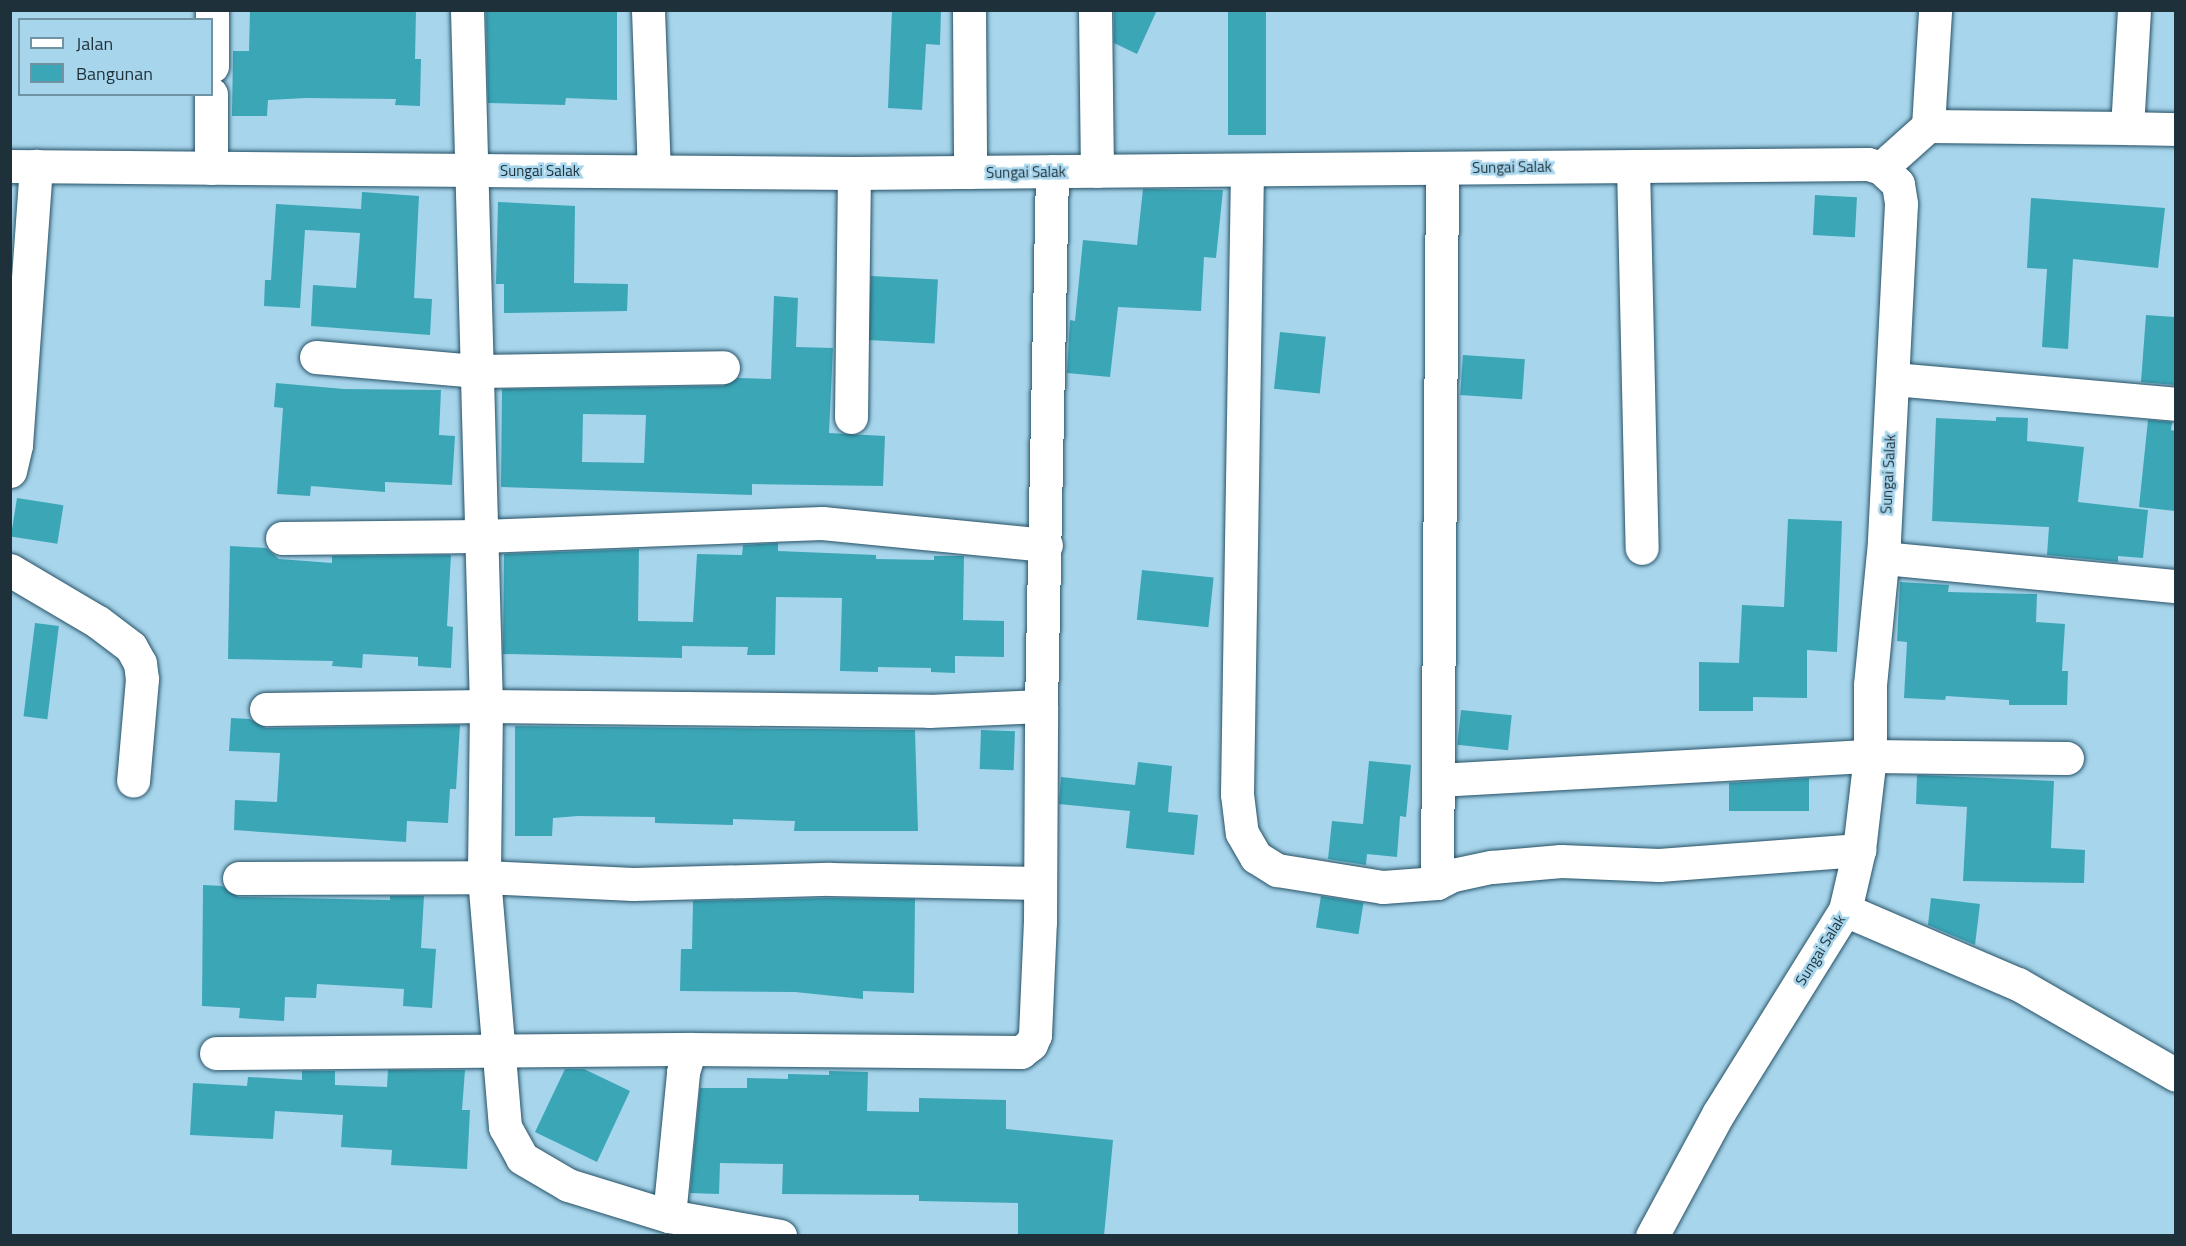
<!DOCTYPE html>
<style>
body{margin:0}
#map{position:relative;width:2186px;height:1246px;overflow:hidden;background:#a7d5ec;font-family:"Titillium Web",sans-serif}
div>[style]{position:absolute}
.building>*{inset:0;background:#3ba6b6;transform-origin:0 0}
.roads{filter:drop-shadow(0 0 2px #275266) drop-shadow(0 0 2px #275266)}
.minor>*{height:33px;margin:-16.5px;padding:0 16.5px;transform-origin:16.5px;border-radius:16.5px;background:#fff}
span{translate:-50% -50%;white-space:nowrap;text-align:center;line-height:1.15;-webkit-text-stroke:5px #a7d5ec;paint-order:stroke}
.street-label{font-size:15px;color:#1e3039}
.frame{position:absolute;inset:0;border:12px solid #1e3039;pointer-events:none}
.legend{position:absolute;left:18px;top:18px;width:195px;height:78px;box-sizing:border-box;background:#a7d5ec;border:2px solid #7093a4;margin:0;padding:8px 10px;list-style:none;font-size:18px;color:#1e3039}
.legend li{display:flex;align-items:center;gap:12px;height:30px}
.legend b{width:30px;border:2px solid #7093a4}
</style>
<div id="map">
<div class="building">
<div style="clip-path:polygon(250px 10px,416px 10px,415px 59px,421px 59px,420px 106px,395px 105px,396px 99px,306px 98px,268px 100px,267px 116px,232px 116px,233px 51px,249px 51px)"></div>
<div style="clip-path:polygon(486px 10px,617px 10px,617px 100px,566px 98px,565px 105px,488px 103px)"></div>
<div style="clip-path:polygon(892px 10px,941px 10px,940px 45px,926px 44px,922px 110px,888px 108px)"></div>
<div style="clip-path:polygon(1114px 10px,1157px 10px,1137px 54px,1114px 43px)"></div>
<div style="left:1228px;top:10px;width:38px;height:125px"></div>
<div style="clip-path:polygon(1143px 189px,1223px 190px,1216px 258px,1204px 257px,1201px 311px,1118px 307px,1110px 377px,1067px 373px,1070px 320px,1075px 321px,1083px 240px,1137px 245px)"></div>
<div style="clip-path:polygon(362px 192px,419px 196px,414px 298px,432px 299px,430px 335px,311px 326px,313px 285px,356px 288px,360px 233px,305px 230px,300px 308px,264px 306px,265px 280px,271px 280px,276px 204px,361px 209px)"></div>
<div style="left:1815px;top:195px;width:42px;height:40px;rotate:3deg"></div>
<div style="clip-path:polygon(2031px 198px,2165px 208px,2158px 268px,2073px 259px,2068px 349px,2042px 347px,2047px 269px,2027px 268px)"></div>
<div style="clip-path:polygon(498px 202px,575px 206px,574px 283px,628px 284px,627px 311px,504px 313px,504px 284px,496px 284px)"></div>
<div style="left:871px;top:276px;width:67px;height:64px;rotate:3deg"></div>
<div style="clip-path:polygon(evenodd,774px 296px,798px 298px,796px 347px,833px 348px,829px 433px,885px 436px,883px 486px,752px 484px,752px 495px,501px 487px,502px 389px,723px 386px,738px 378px,771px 379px,774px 296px,583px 414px,646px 415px,644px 463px,582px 462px,583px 414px)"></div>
<div style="clip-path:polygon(2146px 315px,2175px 317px,2175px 385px,2141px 382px)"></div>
<div style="left:1280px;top:332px;width:46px;height:57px;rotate:6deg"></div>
<div style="left:1463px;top:355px;width:62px;height:40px;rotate:4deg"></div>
<div style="clip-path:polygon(276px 383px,344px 389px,441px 390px,439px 435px,455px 436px,452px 485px,385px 482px,385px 492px,311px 486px,310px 496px,277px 494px,283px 408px,274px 407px)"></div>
<div style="clip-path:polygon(1996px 417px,2028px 418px,2027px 441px,2084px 447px,2078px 502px,2148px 510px,2143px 558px,2118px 556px,2118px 562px,2047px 555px,2049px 527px,1932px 521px,1936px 418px,1996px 421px)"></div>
<div style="clip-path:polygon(2148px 420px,2172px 422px,2171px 430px,2175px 431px,2175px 511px,2139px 507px)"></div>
<div style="left:17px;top:498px;width:47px;height:39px;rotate:9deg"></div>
<div style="clip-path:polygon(1788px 519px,1842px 521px,1837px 652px,1807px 650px,1807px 698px,1753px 697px,1753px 711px,1699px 711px,1699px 662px,1739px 663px,1742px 605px,1784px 607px)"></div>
<div style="clip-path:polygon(778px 543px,778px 551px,876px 555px,876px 559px,934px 560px,934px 556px,964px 556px,963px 620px,1004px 621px,1004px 657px,955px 656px,955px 673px,931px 672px,931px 668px,878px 667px,878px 672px,840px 671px,842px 598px,776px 597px,775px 655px,747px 655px,748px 647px,682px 646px,682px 658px,503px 654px,504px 554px,639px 549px,638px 621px,693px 622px,697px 554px,742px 555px,743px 545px)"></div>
<div style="clip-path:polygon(230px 546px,266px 548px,279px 559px,332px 563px,332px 556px,451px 555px,447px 626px,453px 627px,451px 668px,418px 666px,418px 657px,363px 654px,362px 668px,332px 666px,333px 661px,228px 659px)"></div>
<div style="left:1142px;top:570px;width:72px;height:50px;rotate:6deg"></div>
<div style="clip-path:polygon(1900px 582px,1949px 585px,1948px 592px,2037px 594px,2036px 622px,2065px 624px,2062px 671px,2068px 671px,2067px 705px,2009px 705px,2009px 700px,1946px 696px,1945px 700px,1904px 698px,1907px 642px,1897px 641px)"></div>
<div style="left:35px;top:623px;width:24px;height:94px;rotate:7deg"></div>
<div style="left:1461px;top:710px;width:51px;height:35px;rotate:6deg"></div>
<div style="clip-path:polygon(231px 718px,250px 719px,266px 728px,460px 725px,456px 789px,450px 789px,448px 823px,407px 821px,406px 842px,234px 830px,235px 800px,277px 802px,280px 753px,229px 751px)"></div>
<div style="clip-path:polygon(515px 726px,915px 730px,918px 831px,794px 831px,795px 821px,733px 819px,733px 825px,655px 823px,655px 817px,578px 816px,553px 818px,552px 836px,515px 836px)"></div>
<div style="left:981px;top:730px;width:34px;height:39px;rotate:2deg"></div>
<div style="clip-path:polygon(1369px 761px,1411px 765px,1406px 817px,1400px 816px,1397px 857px,1367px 854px,1366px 865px,1328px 859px,1332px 821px,1363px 824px)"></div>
<div style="clip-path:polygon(1138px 762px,1172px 766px,1168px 812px,1198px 815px,1194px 855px,1126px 848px,1130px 811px,1059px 804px,1061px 777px,1135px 785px)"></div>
<div style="clip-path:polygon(1917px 775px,2054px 781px,2051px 848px,2085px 850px,2084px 883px,1963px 881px,1967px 807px,1916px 804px)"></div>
<div style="clip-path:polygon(1809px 778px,1809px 811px,1729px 811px,1729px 783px)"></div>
<div style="clip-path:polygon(203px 885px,222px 886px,239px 897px,390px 900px,390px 896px,424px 896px,421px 948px,436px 949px,432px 1008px,403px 1006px,404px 989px,317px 984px,316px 998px,285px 997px,284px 1021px,239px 1018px,240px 1008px,202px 1006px)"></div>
<div style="left:1321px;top:896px;width:43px;height:32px;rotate:9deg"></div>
<div style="clip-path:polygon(830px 898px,915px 899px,914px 993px,863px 991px,863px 999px,795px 992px,680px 991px,681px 949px,692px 949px,693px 901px)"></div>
<div style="clip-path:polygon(1931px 898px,1980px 904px,1975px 945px,1928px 925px)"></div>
<div style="clip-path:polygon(565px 1069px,584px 1069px,630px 1091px,597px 1162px,535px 1132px)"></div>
<div style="clip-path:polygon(388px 1070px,465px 1070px,462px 1110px,470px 1110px,467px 1169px,391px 1165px,392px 1150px,341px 1147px,343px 1115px,275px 1111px,273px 1139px,190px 1135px,193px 1083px,247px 1086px,248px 1077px,302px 1080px,302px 1071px,335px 1071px,335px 1085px,387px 1087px)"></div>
<div style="clip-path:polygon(829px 1071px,868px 1072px,867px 1111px,919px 1112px,919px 1098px,1006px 1100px,1006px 1129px,1113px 1140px,1104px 1236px,1018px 1236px,1018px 1203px,919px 1201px,919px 1195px,782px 1194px,783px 1164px,720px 1163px,719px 1194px,690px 1193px,700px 1088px,747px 1088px,747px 1078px,788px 1079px,788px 1074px,829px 1075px)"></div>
</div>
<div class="roads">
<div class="minor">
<div style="left:467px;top:10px;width:696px;rotate:88.44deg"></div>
<div style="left:486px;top:706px;width:171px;rotate:90.7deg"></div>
<div style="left:484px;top:877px;width:251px;rotate:85.2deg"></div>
<div style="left:505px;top:1127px;width:35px;rotate:61deg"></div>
<div style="left:522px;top:1158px;width:53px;rotate:30.4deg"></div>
<div style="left:568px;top:1185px;width:106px;rotate:17.1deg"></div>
<div style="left:669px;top:1216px;width:113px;rotate:10.2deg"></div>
<div style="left:648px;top:10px;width:161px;rotate:87.9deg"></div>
<div style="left:969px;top:10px;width:162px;rotate:89.6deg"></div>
<div style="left:1095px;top:10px;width:161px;rotate:89.3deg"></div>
<div style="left:212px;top:66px;width:56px;rotate:-90deg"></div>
<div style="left:1928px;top:126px;width:116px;rotate:-86.5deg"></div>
<div style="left:2127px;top:128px;width:49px;rotate:1.2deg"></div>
<div style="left:10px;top:166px;width:844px;rotate:0.48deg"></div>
<div style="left:854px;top:173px;width:1014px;rotate:-0.51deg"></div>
<div style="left:1868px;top:164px;width:14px;rotate:17deg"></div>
<div style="left:1881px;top:168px;width:23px;rotate:43deg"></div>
<div style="left:1898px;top:184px;width:20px;rotate:81deg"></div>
<div style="left:1901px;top:204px;width:338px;rotate:92.9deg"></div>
<div style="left:1884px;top:542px;width:144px;rotate:95.6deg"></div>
<div style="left:1870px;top:685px;width:71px;rotate:90deg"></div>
<div style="left:1870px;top:756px;width:95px;rotate:96.7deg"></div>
<div style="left:1859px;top:850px;width:62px;rotate:103.1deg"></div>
<div style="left:1845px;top:910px;width:240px;rotate:121.9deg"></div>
<div style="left:1718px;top:1114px;width:139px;rotate:118.4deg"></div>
<div style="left:1633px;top:166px;width:382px;rotate:88.7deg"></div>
<div style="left:211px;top:168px;width:74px;rotate:-90deg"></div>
<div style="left:1881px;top:168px;width:63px;rotate:-41.8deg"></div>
<div style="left:1928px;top:126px;width:199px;rotate:0.6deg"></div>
<div style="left:2127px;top:128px;width:118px;rotate:-86.6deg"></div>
<div style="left:1247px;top:170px;width:624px;rotate:90.92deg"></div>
<div style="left:1237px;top:794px;width:39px;rotate:83deg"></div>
<div style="left:1242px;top:833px;width:28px;rotate:60deg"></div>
<div style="left:1256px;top:857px;width:25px;rotate:32deg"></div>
<div style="left:1277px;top:870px;width:107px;rotate:9.1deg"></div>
<div style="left:1383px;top:887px;width:54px;rotate:-4.2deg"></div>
<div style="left:1437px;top:883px;width:18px;rotate:-27deg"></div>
<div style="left:1453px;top:875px;width:40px;rotate:-12deg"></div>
<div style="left:1492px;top:867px;width:69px;rotate:-5deg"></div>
<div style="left:1561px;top:861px;width:98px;rotate:2.3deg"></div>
<div style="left:1659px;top:865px;width:201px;rotate:-4.3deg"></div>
<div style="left:316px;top:357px;width:162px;rotate:5deg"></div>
<div style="left:477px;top:371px;width:246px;rotate:-0.9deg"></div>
<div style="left:1893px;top:379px;width:284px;rotate:5deg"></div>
<div style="left:851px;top:417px;width:244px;rotate:-89.3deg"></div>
<div style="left:10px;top:471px;width:27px;rotate:-77deg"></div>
<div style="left:16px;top:445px;width:280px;rotate:-85.9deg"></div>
<div style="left:282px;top:538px;width:200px;rotate:-0.6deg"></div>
<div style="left:482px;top:536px;width:340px;rotate:-2.2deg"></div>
<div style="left:822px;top:523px;width:225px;rotate:5.6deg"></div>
<div style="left:1883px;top:558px;width:294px;rotate:5.5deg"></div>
<div style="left:10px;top:570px;width:102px;rotate:30.6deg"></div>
<div style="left:98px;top:622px;width:41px;rotate:37.1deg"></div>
<div style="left:131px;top:647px;width:18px;rotate:61deg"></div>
<div style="left:140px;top:663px;width:16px;rotate:83deg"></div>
<div style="left:142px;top:679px;width:102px;rotate:95deg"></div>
<div style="left:266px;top:709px;width:220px;rotate:-0.8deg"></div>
<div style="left:486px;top:706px;width:443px;rotate:0.6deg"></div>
<div style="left:929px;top:711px;width:112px;rotate:-2.6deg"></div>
<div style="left:1041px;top:706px;width:535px;rotate:-88.82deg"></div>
<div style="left:1438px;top:780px;width:433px;rotate:-3.2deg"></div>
<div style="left:1870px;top:756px;width:197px;rotate:0.6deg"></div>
<div style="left:239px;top:878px;width:245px;rotate:-0.2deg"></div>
<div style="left:484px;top:877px;width:149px;rotate:2.7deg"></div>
<div style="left:633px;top:884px;width:197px;rotate:-1.5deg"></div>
<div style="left:830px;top:879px;width:210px;rotate:1.1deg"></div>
<div style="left:1437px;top:883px;width:715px;rotate:-89.6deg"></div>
<div style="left:1845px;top:910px;width:188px;rotate:23.2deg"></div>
<div style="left:2018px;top:984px;width:182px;rotate:29.9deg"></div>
<div style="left:216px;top:1053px;width:474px;rotate:-0.5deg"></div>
<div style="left:669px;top:1216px;width:145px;rotate:-84.4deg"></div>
<div style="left:683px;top:1072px;width:24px;rotate:-73deg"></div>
<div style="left:690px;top:1049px;width:331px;rotate:0.5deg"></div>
<div style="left:1021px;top:1052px;width:13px;rotate:-39deg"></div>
<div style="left:1031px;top:1044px;width:10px;rotate:-66deg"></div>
<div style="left:1035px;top:1035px;width:113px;rotate:-87.5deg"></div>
<div style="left:1040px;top:922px;width:216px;rotate:-89.7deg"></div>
</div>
</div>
<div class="street-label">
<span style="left:1512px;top:167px;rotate:-1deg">Sungai Salak</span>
<span style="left:540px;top:171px">Sungai Salak</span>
<span style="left:1026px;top:172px;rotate:-1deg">Sungai Salak</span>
<span style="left:1888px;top:474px;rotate:-87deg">Sungai Salak</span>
<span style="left:1820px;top:950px;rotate:-58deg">Sungai Salak</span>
</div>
<div class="frame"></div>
<ul class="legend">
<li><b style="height:8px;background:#fff"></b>Jalan</li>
<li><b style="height:16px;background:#3ba6b6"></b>Bangunan</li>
</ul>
</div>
